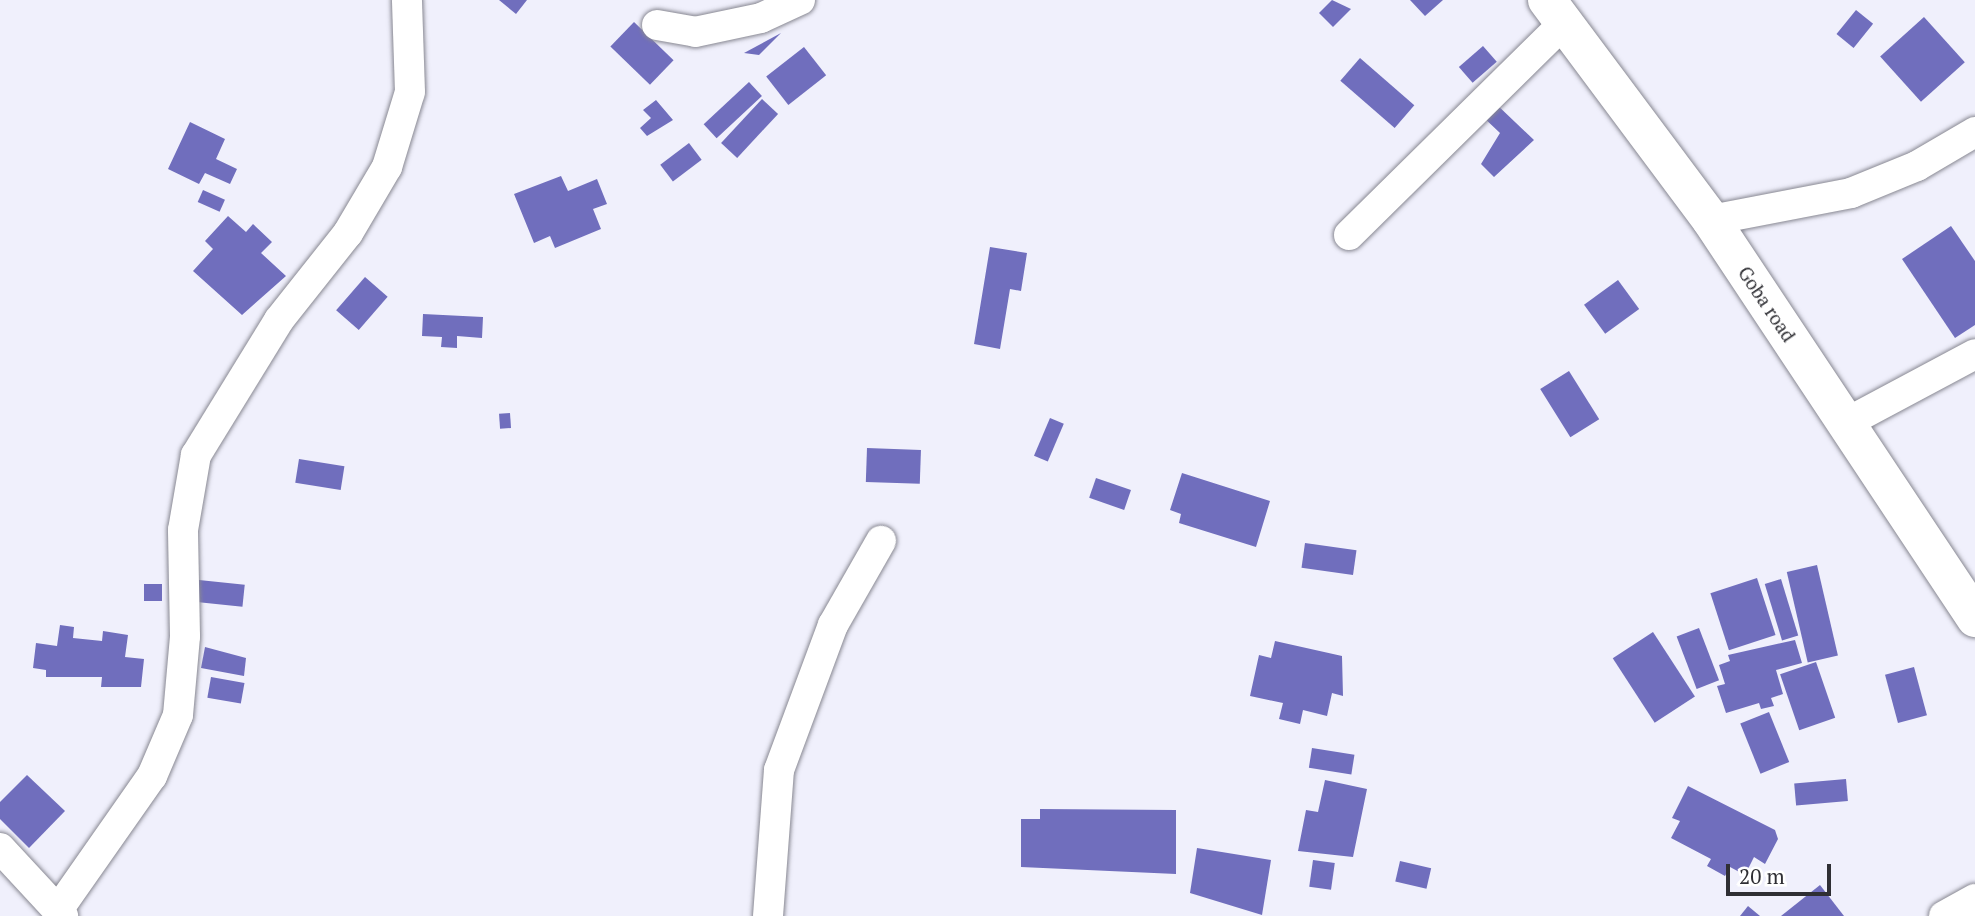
<!DOCTYPE html>
<style>
body{margin:0}
#map{position:relative;width:1975px;height:916px;overflow:hidden;background:#f0f0fc;font-family:"PT Serif",serif}
div>[style]{position:absolute}
.building>*{inset:0;background:#706ebd;transform-origin:0 0}
.roads{filter:drop-shadow(0 0 2px #888892) drop-shadow(0 0 2px #888892)}
.minor>*{height:30px;margin:-15px;padding:0 15px;transform-origin:15px;border-radius:15px;background:#fff}
.tertiary>*{height:38px;margin:-19px;padding:0 19px;transform-origin:19px;border-radius:19px;background:#fff}
span{translate:-50% -50%;white-space:nowrap;text-align:center;line-height:1.15;-webkit-text-stroke:7px #fff;paint-order:stroke}
.street-label{font-size:19px;color:#2f2f34}
.scale{position:absolute;left:1726px;top:864px;width:105px;height:32px;box-sizing:border-box;border:4px solid #2f2f34;border-top:0;padding-left:9px;font-size:21px;line-height:24px;white-space:nowrap;color:#2f2f34;-webkit-text-stroke:5px #fff;paint-order:stroke}
</style>
<div id="map">
<div class="building">
<div style="clip-path:polygon(499px 0,527px 0,516px 14px)"></div>
<div style="clip-path:polygon(1332px 0,1351px 9px,1333px 27px,1319px 13px)"></div>
<div style="clip-path:polygon(1410px 0,1443px 0,1425px 16px)"></div>
<div style="left:1856px;top:10px;width:22px;height:31px;rotate:39deg"></div>
<div style="left:1924px;top:17px;width:61px;height:59px;rotate:48deg"></div>
<div style="left:634px;top:22px;width:55px;height:34px;rotate:44deg"></div>
<div style="clip-path:polygon(781px 33px,759px 55px,744px 53px)"></div>
<div style="left:1483px;top:46px;width:21px;height:32px;rotate:49deg"></div>
<div style="left:804px;top:47px;width:36px;height:48px;rotate:52deg"></div>
<div style="left:1360px;top:58px;width:72px;height:30px;rotate:41deg"></div>
<div style="left:749px;top:82px;width:19px;height:62px;rotate:47deg"></div>
<div style="left:762px;top:99px;width:22px;height:60px;rotate:43deg"></div>
<div style="clip-path:polygon(656px 100px,673px 120px,647px 136px,640px 128px,651px 118px,643px 110px)"></div>
<div style="clip-path:polygon(1494px 102px,1534px 140px,1494px 177px,1481px 164px,1500px 133px,1481px 115px)"></div>
<div style="clip-path:polygon(190px 122px,225px 139px,216px 159px,237px 169px,230px 184px,205px 173px,199px 184px,168px 169px)"></div>
<div style="left:689px;top:143px;width:21px;height:36px;rotate:53deg"></div>
<div style="clip-path:polygon(561px 176px,568px 191px,597px 179px,607px 204px,593px 209px,601px 229px,555px 248px,550px 236px,534px 243px,514px 194px)"></div>
<div style="left:203px;top:190px;width:24px;height:13px;rotate:24deg"></div>
<div style="clip-path:polygon(228px 216px,246px 232px,253px 224px,272px 242px,261px 253px,286px 276px,242px 315px,193px 271px,213px 249px,205px 241px)"></div>
<div style="clip-path:polygon(1951px 226px,1975px 261px,1975px 325px,1955px 338px,1902px 259px)"></div>
<div style="clip-path:polygon(990px 247px,1027px 253px,1021px 291px,1010px 289px,1000px 349px,974px 344px)"></div>
<div style="left:365px;top:277px;width:30px;height:44px;rotate:41deg"></div>
<div style="left:1618px;top:280px;width:36px;height:42px;rotate:54deg"></div>
<div style="clip-path:polygon(423px 314px,483px 317px,482px 338px,457px 336px,457px 348px,441px 347px,442px 337px,422px 336px)"></div>
<div style="left:1569px;top:371px;width:57px;height:34px;rotate:58deg"></div>
<div style="left:510px;top:413px;width:15px;height:11px;rotate:86deg"></div>
<div style="left:1050px;top:418px;width:15px;height:41px;rotate:23deg"></div>
<div style="left:867px;top:448px;width:54px;height:34px;rotate:2deg"></div>
<div style="left:299px;top:459px;width:46px;height:24px;rotate:9deg"></div>
<div style="clip-path:polygon(1182px 473px,1270px 501px,1256px 547px,1179px 523px,1181px 514px,1170px 510px)"></div>
<div style="left:1096px;top:478px;width:37px;height:21px;rotate:19deg"></div>
<div style="left:1305px;top:543px;width:52px;height:25px;rotate:8deg"></div>
<div style="left:1817px;top:565px;width:93px;height:31px;rotate:77deg"></div>
<div style="left:1757px;top:578px;width:60px;height:49px;rotate:72deg"></div>
<div style="left:1781px;top:579px;width:59px;height:17px;rotate:73deg"></div>
<div style="left:199px;top:580px;width:46px;height:22px;rotate:6deg"></div>
<div style="left:144px;top:584px;width:18px;height:17px"></div>
<div style="clip-path:polygon(60px 625px,74px 627px,73px 638px,102px 641px,103px 631px,128px 635px,125px 657px,144px 659px,141px 687px,101px 687px,102px 677px,46px 677px,46px 670px,33px 668px,36px 643px,57px 646px)"></div>
<div style="left:1699px;top:628px;width:56px;height:24px;rotate:69deg"></div>
<div style="left:1653px;top:632px;width:77px;height:48px;rotate:57deg"></div>
<div style="clip-path:polygon(1795px 640px,1802px 663px,1776px 670px,1783px 694px,1771px 698px,1774px 706px,1761px 709px,1759px 703px,1726px 713px,1717px 686px,1725px 684px,1719px 665px,1730px 661px,1728px 655px)"></div>
<div style="clip-path:polygon(1275px 641px,1342px 656px,1343px 696px,1332px 693px,1327px 716px,1303px 710px,1300px 724px,1279px 719px,1283px 703px,1250px 696px,1259px 655px,1271px 658px)"></div>
<div style="clip-path:polygon(205px 647px,246px 658px,244px 676px,201px 668px)"></div>
<div style="left:1816px;top:662px;width:59px;height:38px;rotate:71deg"></div>
<div style="left:1914px;top:667px;width:50px;height:30px;rotate:75deg"></div>
<div style="left:211px;top:677px;width:34px;height:21px;rotate:10deg"></div>
<div style="left:1769px;top:712px;width:54px;height:31px;rotate:68deg"></div>
<div style="left:1312px;top:748px;width:43px;height:20px;rotate:9deg"></div>
<div style="clip-path:polygon(27px 775px,65px 811px,29px 848px,0 819px,0 802px)"></div>
<div style="left:1846px;top:779px;width:22px;height:52px;rotate:85deg"></div>
<div style="clip-path:polygon(1325px 780px,1367px 789px,1353px 857px,1298px 851px,1306px 810px,1318px 812px)"></div>
<div style="clip-path:polygon(1688px 786px,1775px 830px,1778px 839px,1765px 864px,1754px 857px,1745px 875px,1730px 867px,1725px 876px,1707px 866px,1711px 859px,1671px 838px,1680px 821px,1672px 818px)"></div>
<div style="clip-path:polygon(1040px 809px,1176px 810px,1176px 874px,1021px 867px,1021px 819px,1040px 819px)"></div>
<div style="clip-path:polygon(1197px 848px,1271px 860px,1262px 915px,1190px 893px)"></div>
<div style="left:1313px;top:860px;width:22px;height:27px;rotate:8deg"></div>
<div style="left:1400px;top:861px;width:32px;height:21px;rotate:13deg"></div>
<div style="clip-path:polygon(1820px 885px,1844px 916px,1781px 916px)"></div>
<div style="clip-path:polygon(1748px 906px,1760px 916px,1740px 916px)"></div>
</div>
<div class="roads">
<div class="minor">
<div style="left:657px;top:25px;width:39px;rotate:10deg"></div>
<div style="left:695px;top:32px;width:67px;rotate:-12deg"></div>
<div style="left:761px;top:18px;width:43px;rotate:-24.8deg"></div>
<div style="left:1711px;top:220px;width:143px;rotate:-10.9deg"></div>
<div style="left:1851px;top:193px;width:71px;rotate:-22.2deg"></div>
<div style="left:1917px;top:166px;width:67px;rotate:-30.4deg"></div>
<div style="left:1349px;top:235px;width:302px;rotate:-44.6deg"></div>
<div style="left:1846px;top:423px;width:146px;rotate:-28.1deg"></div>
<div style="left:0;top:848px;width:93px;rotate:47.2deg"></div>
<div style="left:58px;top:910px;width:164px;rotate:-55deg"></div>
<div style="left:152px;top:776px;width:66px;rotate:-66.9deg"></div>
<div style="left:178px;top:715px;width:79px;rotate:-84.9deg"></div>
<div style="left:185px;top:636px;width:106px;rotate:-91.1deg"></div>
<div style="left:183px;top:530px;width:76px;rotate:-80.2deg"></div>
<div style="left:196px;top:455px;width:158px;rotate:-58.4deg"></div>
<div style="left:279px;top:320px;width:111px;rotate:-51.6deg"></div>
<div style="left:348px;top:233px;width:77px;rotate:-59.4deg"></div>
<div style="left:387px;top:167px;width:78px;rotate:-73deg"></div>
<div style="left:410px;top:92px;width:92px;rotate:-91.9deg"></div>
<div style="left:768px;top:916px;width:146px;rotate:-85.7deg"></div>
<div style="left:779px;top:770px;width:155px;rotate:-69.6deg"></div>
<div style="left:833px;top:625px;width:97px;rotate:-60.3deg"></div>
<div style="left:1944px;top:916px;width:35px;rotate:-29deg"></div>
</div>
<div class="tertiary">
<div style="left:1547px;top:0;width:274px;rotate:53.3deg"></div>
<div style="left:1711px;top:220px;width:478px;rotate:56.4deg"></div>
</div>
</div>
<div class="street-label">
<span style="left:1767px;top:304px;rotate:56deg">Goba road</span>
</div>
<div class="scale">20 m</div>
</div>
